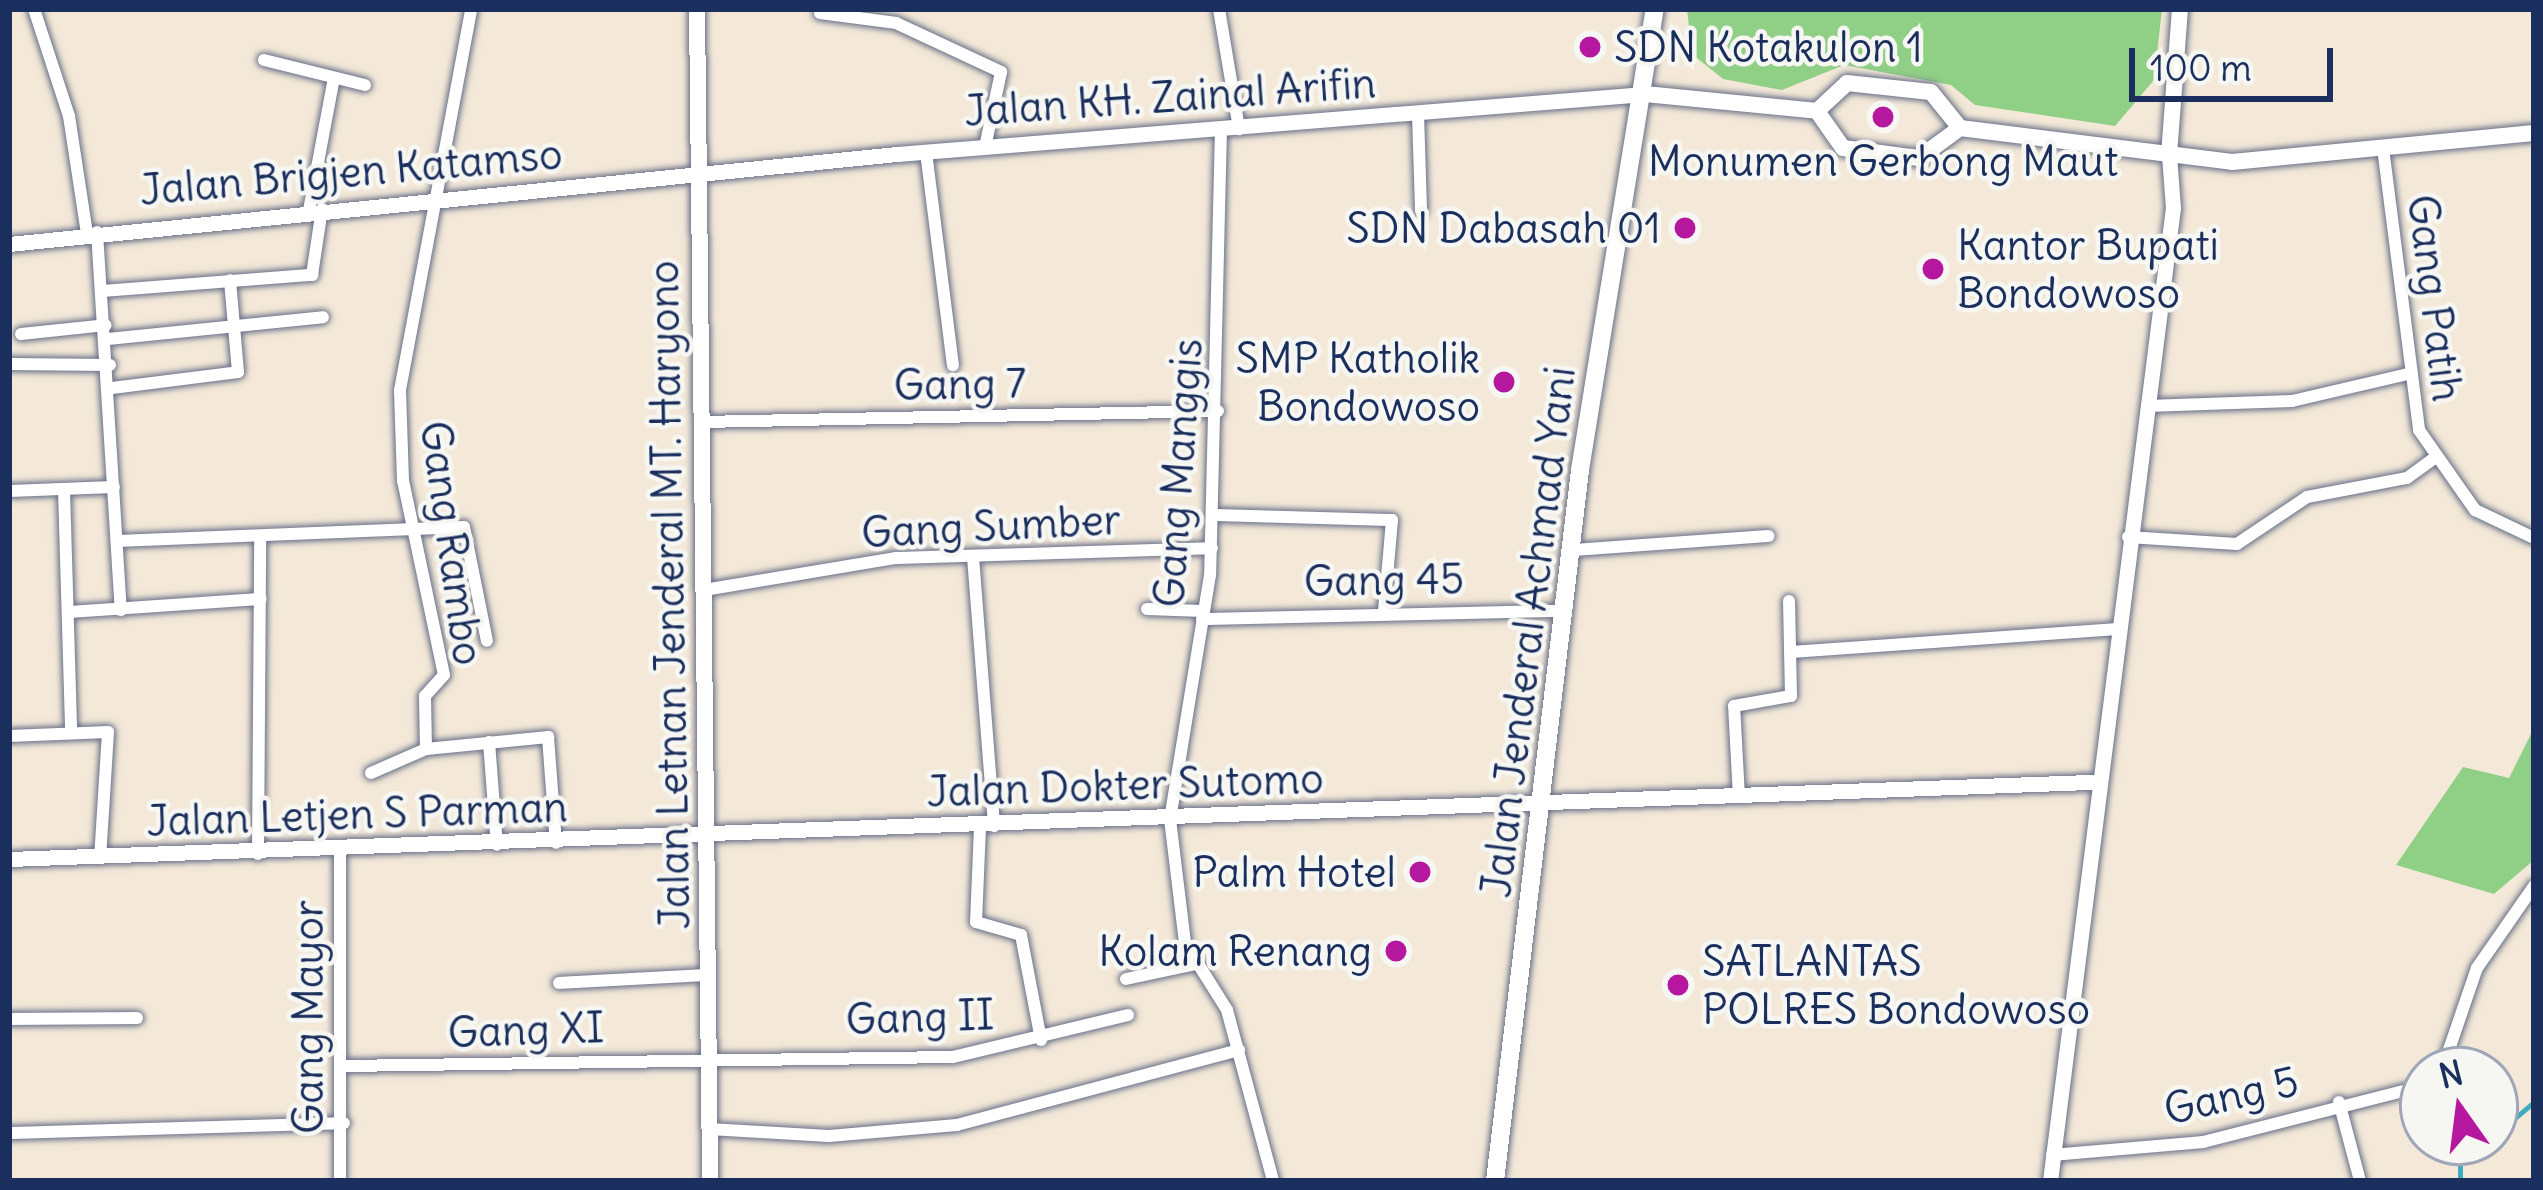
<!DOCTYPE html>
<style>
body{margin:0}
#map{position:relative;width:2543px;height:1190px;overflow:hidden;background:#f4e9d8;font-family:Delius,sans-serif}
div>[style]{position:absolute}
.green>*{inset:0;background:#90cf86}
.stream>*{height:4.5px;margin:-2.25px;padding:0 2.25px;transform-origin:2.25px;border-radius:2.25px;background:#3facbe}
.roads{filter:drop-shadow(0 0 3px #677089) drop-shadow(0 0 3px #677089)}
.minor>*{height:12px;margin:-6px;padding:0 6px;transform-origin:6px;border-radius:6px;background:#fff}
.tertiary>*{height:15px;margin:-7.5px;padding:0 7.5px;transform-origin:7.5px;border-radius:7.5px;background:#fff}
.secondary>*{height:16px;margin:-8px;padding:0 8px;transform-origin:8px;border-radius:8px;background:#fff}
.primary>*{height:18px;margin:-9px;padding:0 9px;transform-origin:9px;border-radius:9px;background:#fff}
.dots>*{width:33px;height:33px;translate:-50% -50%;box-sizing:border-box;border:6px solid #f6f6f2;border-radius:50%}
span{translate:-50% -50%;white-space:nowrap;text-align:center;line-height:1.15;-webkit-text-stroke:9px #f6f6f2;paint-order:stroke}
.poi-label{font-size:42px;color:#1b2f5e}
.left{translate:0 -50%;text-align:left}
.right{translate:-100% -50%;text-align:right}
.street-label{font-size:42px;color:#1b2f5e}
.frame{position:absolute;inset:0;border:12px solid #1b2f5e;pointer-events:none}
.north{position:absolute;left:2399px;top:1046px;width:120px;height:120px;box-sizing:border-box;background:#f6f6f2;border:3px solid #9ea6b7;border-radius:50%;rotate:346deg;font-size:33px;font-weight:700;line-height:48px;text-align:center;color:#1b2f5e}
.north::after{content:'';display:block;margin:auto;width:42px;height:54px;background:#b5179e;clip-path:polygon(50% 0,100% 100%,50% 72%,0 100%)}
.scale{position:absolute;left:2129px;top:48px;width:204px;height:54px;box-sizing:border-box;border:6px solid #1b2f5e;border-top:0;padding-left:15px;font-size:36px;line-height:42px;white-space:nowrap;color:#1b2f5e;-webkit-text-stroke:9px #f6f6f2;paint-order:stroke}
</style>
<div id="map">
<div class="green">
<div style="clip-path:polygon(1687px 9px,2162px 9px,2154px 80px,2115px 126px,1975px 105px,1951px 85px,1844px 65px,1782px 90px,1723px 79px,1692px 54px)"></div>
<div style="clip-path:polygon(2534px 728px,2534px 860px,2494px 894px,2396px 865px,2463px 767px,2509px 778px)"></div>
</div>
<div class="stream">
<div style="left:2495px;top:1135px;width:51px;rotate:-40.2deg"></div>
<div style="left:2460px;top:1181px;width:17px;rotate:-90deg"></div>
<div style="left:2460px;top:1164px;width:34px;rotate:-40deg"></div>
</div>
<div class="roads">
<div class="minor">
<div style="left:34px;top:9px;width:113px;rotate:71.9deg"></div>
<div style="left:69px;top:116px;width:118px;rotate:81.3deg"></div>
<div style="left:1219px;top:9px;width:122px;rotate:80.5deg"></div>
<div style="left:820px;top:13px;width:77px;rotate:7.5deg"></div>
<div style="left:896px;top:23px;width:116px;rotate:25deg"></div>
<div style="left:1001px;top:72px;width:77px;rotate:102deg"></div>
<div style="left:264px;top:60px;width:104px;rotate:13.9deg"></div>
<div style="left:1418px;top:114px;width:97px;rotate:88.2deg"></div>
<div style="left:1221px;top:129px;width:446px;rotate:91.4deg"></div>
<div style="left:1210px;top:575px;width:247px;rotate:99.3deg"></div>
<div style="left:1170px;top:819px;width:125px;rotate:83.1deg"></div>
<div style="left:1185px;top:943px;width:79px;rotate:57.9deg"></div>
<div style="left:1227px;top:1010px;width:177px;rotate:74.9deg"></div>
<div style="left:2383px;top:148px;width:284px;rotate:82.7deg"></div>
<div style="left:2419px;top:430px;width:98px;rotate:55deg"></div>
<div style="left:2475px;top:510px;width:65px;rotate:25.4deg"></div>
<div style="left:926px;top:152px;width:215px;rotate:82.8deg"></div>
<div style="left:309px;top:210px;width:134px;rotate:-79.3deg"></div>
<div style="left:97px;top:232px;width:379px;rotate:86.4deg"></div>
<div style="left:102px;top:291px;width:211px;rotate:-4.4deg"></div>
<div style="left:312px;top:275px;width:67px;rotate:-81.4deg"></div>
<div style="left:21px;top:334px;width:85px;rotate:-6deg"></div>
<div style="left:108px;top:339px;width:216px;rotate:-5.8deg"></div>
<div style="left:9px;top:364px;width:101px;rotate:0.6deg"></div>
<div style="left:112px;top:388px;width:127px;rotate:-7.2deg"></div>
<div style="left:238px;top:372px;width:92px;rotate:-95deg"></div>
<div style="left:2147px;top:406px;width:145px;rotate:-2deg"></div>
<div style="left:2292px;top:401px;width:119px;rotate:-13.1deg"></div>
<div style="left:702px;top:422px;width:516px;rotate:-1.22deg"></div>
<div style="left:64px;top:490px;width:241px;rotate:88.3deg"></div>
<div style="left:9px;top:491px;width:105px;rotate:-2.2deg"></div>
<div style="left:1213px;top:515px;width:179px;rotate:1.6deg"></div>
<div style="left:1392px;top:520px;width:91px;rotate:95deg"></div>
<div style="left:2128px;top:537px;width:109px;rotate:3.7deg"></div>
<div style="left:2237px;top:544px;width:84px;rotate:-33.9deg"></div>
<div style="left:2307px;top:497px;width:102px;rotate:-10.8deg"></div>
<div style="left:2407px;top:478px;width:32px;rotate:-36deg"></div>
<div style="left:117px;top:541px;width:347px;rotate:-2.3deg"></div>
<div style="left:464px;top:527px;width:116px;rotate:78.6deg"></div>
<div style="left:1573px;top:550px;width:196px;rotate:-4.1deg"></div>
<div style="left:973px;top:557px;width:270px;rotate:85.5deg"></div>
<div style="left:704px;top:590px;width:195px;rotate:-9.5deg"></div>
<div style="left:896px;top:558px;width:316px;rotate:-1.8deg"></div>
<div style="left:1147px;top:609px;width:57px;rotate:2deg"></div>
<div style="left:68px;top:612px;width:193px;rotate:-3.9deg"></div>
<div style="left:1202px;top:619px;width:364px;rotate:-1.3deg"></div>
<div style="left:1790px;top:652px;width:326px;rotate:-4deg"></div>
<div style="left:9px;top:736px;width:99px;rotate:-2.3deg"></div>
<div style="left:108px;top:732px;width:126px;rotate:93.6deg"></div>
<div style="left:489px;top:742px;width:103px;rotate:85.6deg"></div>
<div style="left:426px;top:749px;width:53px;rotate:-91.1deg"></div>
<div style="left:425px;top:696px;width:28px;rotate:-48deg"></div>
<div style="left:444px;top:675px;width:198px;rotate:-101.9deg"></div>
<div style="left:403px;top:481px;width:91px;rotate:-91.9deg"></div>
<div style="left:400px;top:390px;width:388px;rotate:-79.4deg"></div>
<div style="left:371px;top:773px;width:60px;rotate:-23.6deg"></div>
<div style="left:426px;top:749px;width:123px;rotate:-5.6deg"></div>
<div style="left:548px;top:737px;width:106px;rotate:85.7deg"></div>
<div style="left:1739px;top:797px;width:91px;rotate:-93.1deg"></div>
<div style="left:1734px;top:706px;width:58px;rotate:-10deg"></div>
<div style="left:1791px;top:696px;width:95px;rotate:-91.2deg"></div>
<div style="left:980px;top:827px;width:95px;rotate:92.4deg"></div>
<div style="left:976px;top:922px;width:47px;rotate:16.1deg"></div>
<div style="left:1021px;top:935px;width:107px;rotate:79.2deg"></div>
<div style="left:340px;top:852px;width:329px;rotate:90deg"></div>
<div style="left:258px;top:854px;width:315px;rotate:-89.6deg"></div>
<div style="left:1126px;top:979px;width:72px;rotate:-12.1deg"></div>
<div style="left:559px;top:983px;width:150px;rotate:-3.1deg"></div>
<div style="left:9px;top:1019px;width:128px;rotate:-0.4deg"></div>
<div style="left:344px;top:1066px;width:609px;rotate:-0.85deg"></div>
<div style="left:953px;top:1057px;width:180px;rotate:-13.5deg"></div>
<div style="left:2442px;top:1070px;width:108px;rotate:-71.1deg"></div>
<div style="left:2477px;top:968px;width:100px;rotate:-55.2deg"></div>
<div style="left:2339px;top:1102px;width:82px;rotate:75.1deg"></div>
<div style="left:709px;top:1129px;width:120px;rotate:3.3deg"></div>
<div style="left:829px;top:1136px;width:128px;rotate:-4.9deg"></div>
<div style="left:957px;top:1125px;width:292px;rotate:-14.9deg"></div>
<div style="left:9px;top:1133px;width:335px;rotate:-1.7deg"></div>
<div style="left:2052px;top:1155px;width:152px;rotate:-4.9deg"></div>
<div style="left:2203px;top:1142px;width:227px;rotate:-14.3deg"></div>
</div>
<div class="tertiary">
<div style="left:9px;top:244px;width:893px;rotate:-5.79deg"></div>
<div style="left:897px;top:154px;width:750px;rotate:-4.59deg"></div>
<div style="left:9px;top:859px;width:2085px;rotate:-2.12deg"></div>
<div style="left:2050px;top:1181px;width:981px;rotate:-82.8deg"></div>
<div style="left:2173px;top:208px;width:53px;rotate:-94.3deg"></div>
</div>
<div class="secondary">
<div style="left:697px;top:9px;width:1172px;rotate:89.36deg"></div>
<div style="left:1645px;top:94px;width:173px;rotate:5.6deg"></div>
<div style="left:1817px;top:111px;width:45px;rotate:54.9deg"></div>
<div style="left:1843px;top:148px;width:77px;rotate:7.5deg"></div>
<div style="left:1919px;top:158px;width:51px;rotate:-36.2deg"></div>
<div style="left:1817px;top:111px;width:41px;rotate:-43deg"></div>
<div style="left:1847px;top:83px;width:84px;rotate:6.1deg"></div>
<div style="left:1931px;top:92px;width:46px;rotate:51.1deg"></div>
<div style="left:1960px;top:128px;width:274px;rotate:7.1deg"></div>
<div style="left:2232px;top:162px;width:303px;rotate:-5.5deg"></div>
<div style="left:2169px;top:155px;width:146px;rotate:-85.7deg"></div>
</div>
<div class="primary">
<div style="left:1495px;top:1181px;width:716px;rotate:-83.18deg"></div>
<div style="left:1580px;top:470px;width:467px;rotate:-80.8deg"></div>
</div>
</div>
<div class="dots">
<div style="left:1590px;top:47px;background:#b5179e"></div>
<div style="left:1883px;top:117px;background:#b5179e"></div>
<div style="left:1685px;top:228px;background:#b5179e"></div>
<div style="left:1933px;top:269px;background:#b5179e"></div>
<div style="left:1504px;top:382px;background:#b5179e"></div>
<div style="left:1420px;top:872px;background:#b5179e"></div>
<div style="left:1396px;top:951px;background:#b5179e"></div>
<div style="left:1678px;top:985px;background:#b5179e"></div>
</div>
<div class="poi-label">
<span class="left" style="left:1614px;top:47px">SDN Kotakulon 1</span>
<span style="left:1883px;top:161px">Monumen Gerbong Maut</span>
<span class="right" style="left:1661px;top:228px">SDN Dabasah 01</span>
<span class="left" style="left:1957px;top:269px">Kantor Bupati<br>Bondowoso</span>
<span class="right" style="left:1480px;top:382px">SMP Katholik<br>Bondowoso</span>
<span class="right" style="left:1396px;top:872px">Palm Hotel</span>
<span class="right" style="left:1372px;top:951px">Kolam Renang</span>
<span class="left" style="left:1702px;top:985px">SATLANTAS<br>POLRES Bondowoso</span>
</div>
<div class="street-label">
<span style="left:1170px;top:97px;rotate:-4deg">Jalan KH. Zainal Arifin</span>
<span style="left:351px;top:172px;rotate:-5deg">Jalan Brigjen Katamso</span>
<span style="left:2435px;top:298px;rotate:83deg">Gang Patih</span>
<span style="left:960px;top:384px;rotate:-1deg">Gang 7</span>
<span style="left:1178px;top:473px;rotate:-86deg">Gang Manggis</span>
<span style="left:991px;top:526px;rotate:-3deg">Gang Sumber</span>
<span style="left:452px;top:543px;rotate:82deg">Gang Rambo</span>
<span style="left:1384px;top:580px;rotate:-1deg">Gang 45</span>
<span style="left:669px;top:595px;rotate:-91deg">Jalan Letnan Jenderal MT. Haryono</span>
<span style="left:1528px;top:632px;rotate:-83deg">Jalan Jenderal Achmad Yani</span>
<span style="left:1125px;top:785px;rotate:-2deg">Jalan Dokter Sutomo</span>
<span style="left:357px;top:814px;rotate:-2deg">Jalan Letjen S Parman</span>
<span style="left:308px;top:1017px;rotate:-90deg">Gang Mayor</span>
<span style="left:920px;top:1017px;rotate:-2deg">Gang II</span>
<span style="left:526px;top:1030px;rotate:-2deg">Gang XI</span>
<span style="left:2231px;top:1095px;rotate:-13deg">Gang 5</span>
</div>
<div class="frame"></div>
<div class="north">N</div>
<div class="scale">100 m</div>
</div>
